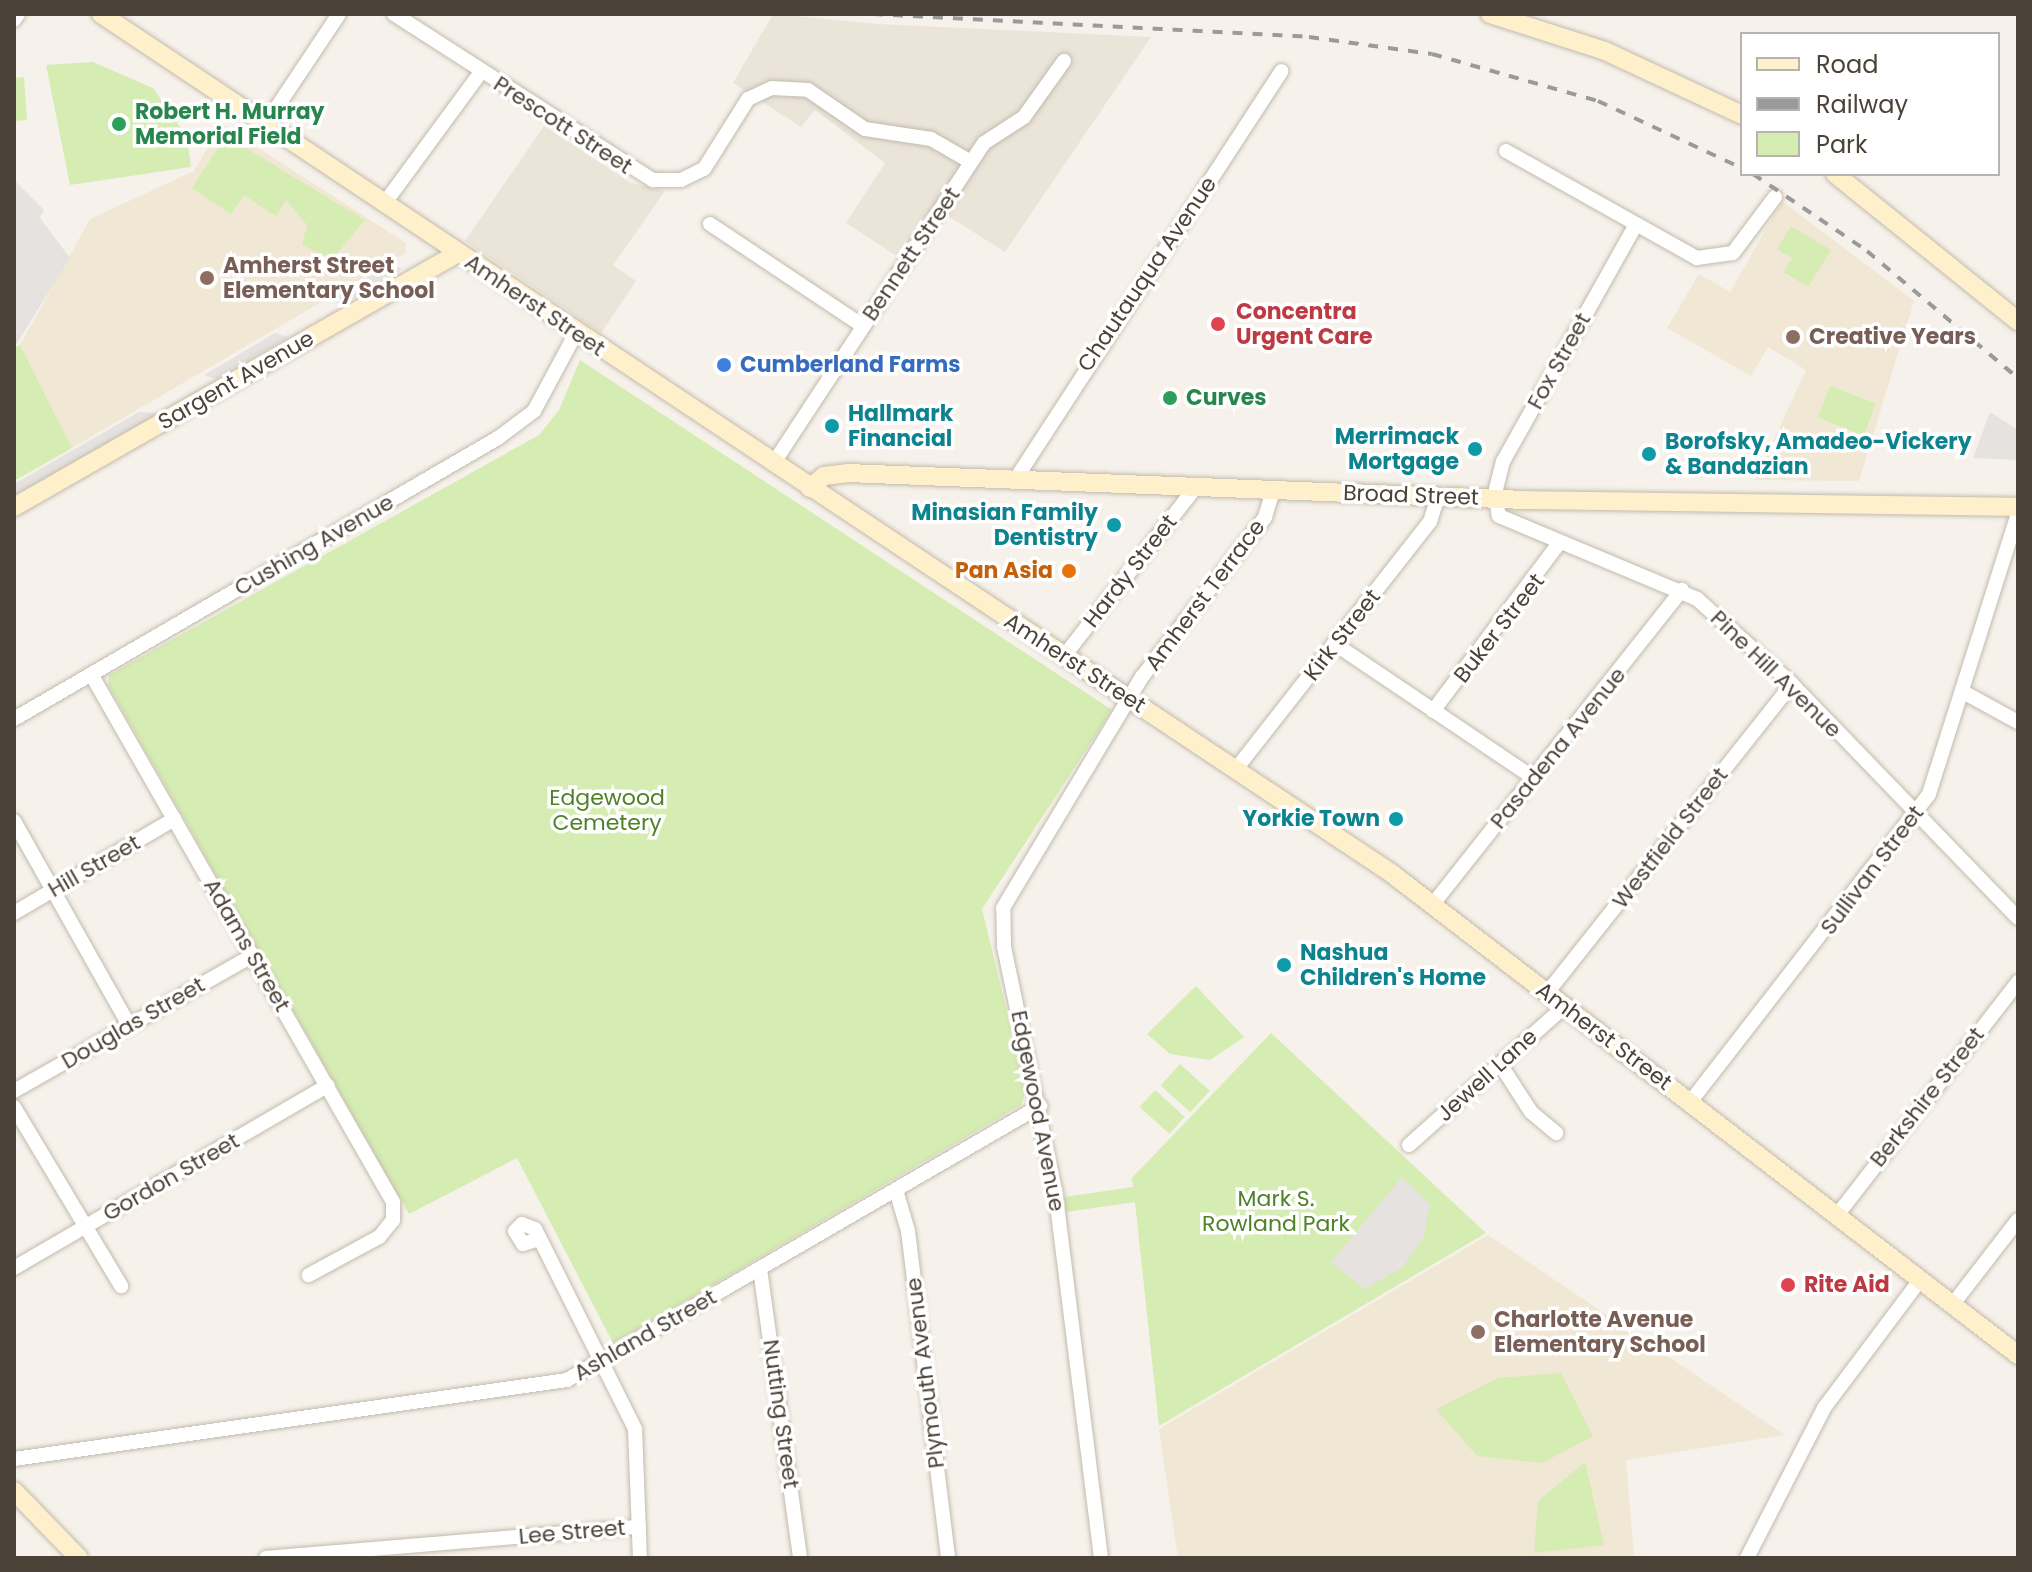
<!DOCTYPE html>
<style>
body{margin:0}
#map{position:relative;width:2032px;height:1572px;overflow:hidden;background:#f6f2eb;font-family:Poppins,sans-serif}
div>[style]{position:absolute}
.residential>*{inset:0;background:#eae4d9}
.education>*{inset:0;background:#f0e7d4}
.green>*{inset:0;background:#d5ecb2;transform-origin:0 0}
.parking>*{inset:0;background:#e5e2df}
.roads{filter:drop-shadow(0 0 2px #c3baad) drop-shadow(0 0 2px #c3baad)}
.street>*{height:14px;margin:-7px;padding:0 7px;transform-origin:7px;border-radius:7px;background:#fff}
.secondary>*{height:18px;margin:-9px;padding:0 9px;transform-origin:9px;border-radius:9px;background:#fff0cc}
.rail>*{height:4px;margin-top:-2px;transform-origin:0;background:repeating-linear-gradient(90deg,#9a9a9a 0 10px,transparent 0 20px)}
.dots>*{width:22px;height:22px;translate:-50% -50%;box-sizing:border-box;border:4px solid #fff;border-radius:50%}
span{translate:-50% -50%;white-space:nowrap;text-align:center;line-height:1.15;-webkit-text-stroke:7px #fff;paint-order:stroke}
.leisure-label{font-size:22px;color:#27864d;font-weight:700}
.left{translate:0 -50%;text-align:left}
.street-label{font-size:22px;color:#4b4338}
.education-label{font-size:22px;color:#785e54;font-weight:700}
.health-label{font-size:22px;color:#be3a42;font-weight:700}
.shop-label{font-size:22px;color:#366cbe;font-weight:700}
.culture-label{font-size:22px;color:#0d838f;font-weight:700}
.right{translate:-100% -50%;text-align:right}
.food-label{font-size:22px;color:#c56008;font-weight:700}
.park-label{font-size:22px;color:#4e8227}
.frame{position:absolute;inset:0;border:16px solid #4b4338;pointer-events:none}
.legend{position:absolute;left:1740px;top:32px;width:260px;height:144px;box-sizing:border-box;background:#fff;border:2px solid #b7b4af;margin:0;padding:10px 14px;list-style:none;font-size:24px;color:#4b4338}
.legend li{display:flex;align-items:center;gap:16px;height:40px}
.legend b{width:40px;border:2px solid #b7b4af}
</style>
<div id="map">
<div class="residential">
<div style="clip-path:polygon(773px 14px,878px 24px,1151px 37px,1005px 252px,934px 207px,900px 258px,846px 223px,885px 163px,815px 110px,801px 127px,733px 83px)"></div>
<div style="clip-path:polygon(544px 126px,631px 183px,665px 191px,613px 265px,636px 281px,601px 333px,465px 241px)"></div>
</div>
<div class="education">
<div style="clip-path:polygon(221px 124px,406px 243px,405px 253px,72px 448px,20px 345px,90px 219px,194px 171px)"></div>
<div style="clip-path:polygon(1782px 201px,1914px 301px,1859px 481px,1755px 480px,1806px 370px,1768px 347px,1751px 376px,1667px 328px,1699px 274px,1730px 292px)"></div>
<div style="clip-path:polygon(1488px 1235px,1785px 1435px,1626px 1460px,1634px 1558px,1178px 1558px,1159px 1429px)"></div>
</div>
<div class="green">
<div style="clip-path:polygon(93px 62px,153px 88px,187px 137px,191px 167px,70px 185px,46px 65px)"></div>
<div style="clip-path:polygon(24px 77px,27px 120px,14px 121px,14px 78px)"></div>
<div style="clip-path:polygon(226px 136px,365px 220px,332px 259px,302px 245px,307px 225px,286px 200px,276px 216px,244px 195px,231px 214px,192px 188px)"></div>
<div style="clip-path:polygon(1791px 226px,1831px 250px,1808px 287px,1784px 272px,1792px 258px,1777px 249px)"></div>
<div style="clip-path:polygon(20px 345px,72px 448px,14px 481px,14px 348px)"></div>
<div style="clip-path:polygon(580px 360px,1112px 710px,982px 909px,1026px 1091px,1021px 1105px,613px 1343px,517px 1158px,409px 1214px,108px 685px,109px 675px,539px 435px,559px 410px)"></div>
<div style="left:1830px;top:386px;width:49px;height:34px;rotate:21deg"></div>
<div style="clip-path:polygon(1196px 986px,1244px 1037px,1210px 1060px,1170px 1054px,1147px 1034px)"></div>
<div style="clip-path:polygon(1271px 1033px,1486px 1233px,1159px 1426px,1135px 1202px,1066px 1212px,1064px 1197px,1133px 1187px,1132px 1178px)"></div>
<div style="left:1180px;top:1064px;width:40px;height:29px;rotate:42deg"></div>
<div style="left:1155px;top:1090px;width:40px;height:23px;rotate:42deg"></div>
<div style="clip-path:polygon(1561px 1373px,1593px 1436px,1542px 1463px,1477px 1456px,1436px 1409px,1498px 1378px)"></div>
<div style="clip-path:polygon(1585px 1462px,1604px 1545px,1534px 1553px,1538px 1501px)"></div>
</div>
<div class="parking">
<div style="clip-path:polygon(14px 180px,44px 210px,40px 218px,70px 258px,14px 348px)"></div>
<div style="clip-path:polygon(391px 263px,402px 269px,342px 305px,330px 300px)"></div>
<div style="clip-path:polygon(275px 333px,288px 337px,216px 379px,204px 375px)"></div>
<div style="clip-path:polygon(139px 412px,159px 413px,14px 496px,14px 484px)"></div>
<div style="clip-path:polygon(1990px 412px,2018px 430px,2018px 460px,1973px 458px)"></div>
<div style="clip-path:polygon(1402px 1177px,1430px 1205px,1423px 1239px,1402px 1268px,1364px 1289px,1331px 1262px)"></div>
</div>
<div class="roads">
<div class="street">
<div style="left:394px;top:14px;width:308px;rotate:32.7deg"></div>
<div style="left:653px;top:180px;width:28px"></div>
<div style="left:681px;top:180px;width:25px;rotate:-26deg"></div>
<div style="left:704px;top:169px;width:83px;rotate:-57.8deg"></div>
<div style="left:748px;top:99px;width:26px;rotate:-25deg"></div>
<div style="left:772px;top:88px;width:36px;rotate:3deg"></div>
<div style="left:808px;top:90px;width:69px;rotate:34.4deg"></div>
<div style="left:865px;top:129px;width:67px;rotate:8.6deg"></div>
<div style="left:931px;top:139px;width:46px;rotate:29.9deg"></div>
<div style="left:14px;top:20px;width:7px;rotate:-56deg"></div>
<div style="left:265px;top:125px;width:133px;rotate:-56.3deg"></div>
<div style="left:1506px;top:151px;width:219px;rotate:29.3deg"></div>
<div style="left:1697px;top:258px;width:36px;rotate:-8deg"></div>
<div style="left:1733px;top:253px;width:70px;rotate:-53.1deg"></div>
<div style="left:384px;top:204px;width:164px;rotate:-53.7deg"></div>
<div style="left:710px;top:224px;width:184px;rotate:33.7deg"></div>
<div style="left:1634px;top:228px;width:267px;rotate:119.3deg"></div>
<div style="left:1503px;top:461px;width:32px;rotate:104deg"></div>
<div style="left:1495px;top:492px;width:24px;rotate:81deg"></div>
<div style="left:1499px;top:516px;width:215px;rotate:22.7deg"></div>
<div style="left:1697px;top:599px;width:127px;rotate:41.8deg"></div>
<div style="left:1792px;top:684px;width:325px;rotate:46deg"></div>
<div style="left:773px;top:464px;width:384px;rotate:-56.7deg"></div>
<div style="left:984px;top:143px;width:48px;rotate:-33deg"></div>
<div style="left:1024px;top:117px;width:69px;rotate:-54.5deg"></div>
<div style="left:1015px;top:480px;width:488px;rotate:-56.9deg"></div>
<div style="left:1335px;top:644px;width:240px;rotate:34deg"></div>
<div style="left:1065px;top:655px;width:213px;rotate:-52.1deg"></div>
<div style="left:91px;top:674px;width:608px;rotate:60.23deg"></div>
<div style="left:393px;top:1202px;width:18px;rotate:90deg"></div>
<div style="left:393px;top:1220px;width:22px;rotate:129deg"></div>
<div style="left:379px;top:1237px;width:80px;rotate:151.5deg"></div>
<div style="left:1965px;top:693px;width:60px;rotate:28.7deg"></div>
<div style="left:1433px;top:711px;width:211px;rotate:-53.1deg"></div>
<div style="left:14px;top:719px;width:560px;rotate:-30.14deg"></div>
<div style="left:498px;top:438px;width:45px;rotate:-36.9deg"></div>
<div style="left:534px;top:411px;width:89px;rotate:-61.7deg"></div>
<div style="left:1236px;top:769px;width:314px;rotate:-51.9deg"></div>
<div style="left:1430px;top:522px;width:27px;rotate:-73deg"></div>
<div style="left:14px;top:821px;width:234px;rotate:60.6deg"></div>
<div style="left:1433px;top:904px;width:401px;rotate:-51.6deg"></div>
<div style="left:14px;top:913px;width:186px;rotate:-30.4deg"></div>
<div style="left:1547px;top:993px;width:394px;rotate:-51.6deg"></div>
<div style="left:1500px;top:1064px;width:57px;rotate:57.1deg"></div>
<div style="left:1531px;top:1112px;width:33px;rotate:40deg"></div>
<div style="left:14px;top:1091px;width:275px;rotate:-29.6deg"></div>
<div style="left:1691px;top:1101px;width:388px;rotate:-52.2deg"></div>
<div style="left:1929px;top:794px;width:295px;rotate:-72.4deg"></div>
<div style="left:14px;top:1107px;width:209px;rotate:59.1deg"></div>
<div style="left:1409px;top:1145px;width:209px;rotate:-41.7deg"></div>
<div style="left:896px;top:1190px;width:43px;rotate:73.7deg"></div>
<div style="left:908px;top:1231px;width:329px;rotate:83deg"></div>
<div style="left:1838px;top:1214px;width:294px;rotate:-52.2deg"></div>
<div style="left:539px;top:1239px;width:17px;rotate:163deg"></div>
<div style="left:523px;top:1244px;width:15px;rotate:-122deg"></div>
<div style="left:515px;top:1231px;width:10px;rotate:-45deg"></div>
<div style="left:522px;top:1224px;width:14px;rotate:21deg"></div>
<div style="left:535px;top:1229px;width:224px;rotate:63.4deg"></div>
<div style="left:635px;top:1429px;width:129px;rotate:87.8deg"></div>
<div style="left:14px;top:1268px;width:363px;rotate:-30.2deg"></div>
<div style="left:760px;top:1269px;width:292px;rotate:82.1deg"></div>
<div style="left:1953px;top:1304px;width:106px;rotate:-52.3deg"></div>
<div style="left:14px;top:1459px;width:559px;rotate:-8.13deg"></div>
<div style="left:567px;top:1380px;width:547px;rotate:-30.08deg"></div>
<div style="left:266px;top:1558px;width:374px;rotate:-4.8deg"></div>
<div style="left:1101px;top:1558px;width:370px;rotate:-97.1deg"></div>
<div style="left:1055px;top:1191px;width:249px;rotate:-101.8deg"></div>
<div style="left:1004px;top:947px;width:39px;rotate:-91deg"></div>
<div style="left:1003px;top:908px;width:270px;rotate:-59deg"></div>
<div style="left:1142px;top:677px;width:202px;rotate:-52.4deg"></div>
<div style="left:1265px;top:517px;width:28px;rotate:-73deg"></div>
<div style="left:1747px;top:1558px;width:169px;rotate:-62.8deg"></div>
<div style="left:1824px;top:1408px;width:161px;rotate:-53.1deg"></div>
</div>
<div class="secondary">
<div style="left:101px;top:14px;width:1550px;rotate:33.66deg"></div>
<div style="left:1391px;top:873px;width:791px;rotate:37.55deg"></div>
<div style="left:1490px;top:14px;width:121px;rotate:17.8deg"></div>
<div style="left:1605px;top:51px;width:151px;rotate:25deg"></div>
<div style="left:1835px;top:174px;width:235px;rotate:38.8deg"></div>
<div style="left:810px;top:488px;width:18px;rotate:-41deg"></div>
<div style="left:824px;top:476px;width:23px;rotate:-7deg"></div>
<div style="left:847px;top:473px;width:678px;rotate:2.28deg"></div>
<div style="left:1524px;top:500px;width:494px;rotate:0.8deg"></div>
<div style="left:14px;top:507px;width:512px;rotate:-29.77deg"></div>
<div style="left:14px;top:1491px;width:93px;rotate:45.9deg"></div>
</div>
</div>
<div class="rail">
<div style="left:873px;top:14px;width:437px;rotate:3deg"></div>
<div style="left:1309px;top:37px;width:124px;rotate:7.9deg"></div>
<div style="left:1432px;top:54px;width:173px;rotate:15.8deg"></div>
<div style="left:1598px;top:101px;width:159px;rotate:25deg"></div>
<div style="left:1753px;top:174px;width:138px;rotate:34deg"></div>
<div style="left:1867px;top:251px;width:197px;rotate:40.1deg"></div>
</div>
<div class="dots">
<div style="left:119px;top:124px;background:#2e9e5b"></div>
<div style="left:207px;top:278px;background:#8d6e63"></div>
<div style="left:1218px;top:324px;background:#e0444e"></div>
<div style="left:1793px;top:337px;background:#8d6e63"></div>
<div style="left:724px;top:365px;background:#3f7fe0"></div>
<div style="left:1170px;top:398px;background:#2e9e5b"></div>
<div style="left:832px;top:426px;background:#0f9aa8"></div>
<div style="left:1475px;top:449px;background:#0f9aa8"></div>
<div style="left:1649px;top:454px;background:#0f9aa8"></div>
<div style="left:1114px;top:525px;background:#0f9aa8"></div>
<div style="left:1069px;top:571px;background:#e8710a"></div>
<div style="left:1396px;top:819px;background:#0f9aa8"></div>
<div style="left:1284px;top:965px;background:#0f9aa8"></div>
<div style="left:1788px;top:1285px;background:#e0444e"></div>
<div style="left:1478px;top:1332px;background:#8d6e63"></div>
</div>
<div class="leisure-label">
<span class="left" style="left:135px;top:124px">Robert H. Murray<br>Memorial Field</span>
<span class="left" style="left:1186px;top:398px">Curves</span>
</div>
<div class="street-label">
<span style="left:563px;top:125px;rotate:33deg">Prescott Street</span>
<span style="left:911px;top:254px;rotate:-56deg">Bennett Street</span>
<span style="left:1147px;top:274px;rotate:-56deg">Chautauqua Avenue</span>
<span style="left:535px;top:305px;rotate:34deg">Amherst Street</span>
<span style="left:1559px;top:361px;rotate:-61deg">Fox Street</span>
<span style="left:236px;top:380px;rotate:-30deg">Sargent Avenue</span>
<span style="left:1411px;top:495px;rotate:2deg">Broad Street</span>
<span style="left:314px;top:545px;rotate:-30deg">Cushing Avenue</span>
<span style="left:1130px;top:571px;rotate:-52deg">Hardy Street</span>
<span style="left:1205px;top:595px;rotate:-53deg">Amherst Terrace</span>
<span style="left:1499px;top:628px;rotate:-52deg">Buker Street</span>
<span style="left:1342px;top:635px;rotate:-52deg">Kirk Street</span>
<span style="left:1075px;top:663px;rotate:33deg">Amherst Street</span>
<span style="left:1776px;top:674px;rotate:44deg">Pine Hill Avenue</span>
<span style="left:1558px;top:748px;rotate:-51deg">Pasadena Avenue</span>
<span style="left:1670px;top:838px;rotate:-52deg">Westfield Street</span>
<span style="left:94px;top:866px;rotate:-30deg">Hill Street</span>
<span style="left:1872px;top:870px;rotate:-53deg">Sullivan Street</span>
<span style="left:247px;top:945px;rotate:60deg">Adams Street</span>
<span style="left:133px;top:1023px;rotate:-30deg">Douglas Street</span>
<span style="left:1604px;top:1036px;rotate:37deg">Amherst Street</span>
<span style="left:1487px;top:1075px;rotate:-42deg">Jewell Lane</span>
<span style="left:1927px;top:1097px;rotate:-52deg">Berkshire Street</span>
<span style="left:1038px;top:1111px;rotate:79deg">Edgewood Avenue</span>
<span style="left:171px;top:1177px;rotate:-30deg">Gordon Street</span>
<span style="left:645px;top:1335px;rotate:-30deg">Ashland Street</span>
<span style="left:925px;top:1373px;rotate:-97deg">Plymouth Avenue</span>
<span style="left:781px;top:1414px;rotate:82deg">Nutting Street</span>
<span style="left:572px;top:1532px;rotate:-5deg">Lee Street</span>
</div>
<div class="education-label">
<span class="left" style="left:223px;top:278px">Amherst Street<br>Elementary School</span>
<span class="left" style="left:1809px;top:337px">Creative Years</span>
<span class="left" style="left:1494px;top:1332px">Charlotte Avenue<br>Elementary School</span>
</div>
<div class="health-label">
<span class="left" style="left:1236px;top:324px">Concentra<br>Urgent Care</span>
<span class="left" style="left:1804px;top:1285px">Rite Aid</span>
</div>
<div class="shop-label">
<span class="left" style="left:740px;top:365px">Cumberland Farms</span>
</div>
<div class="culture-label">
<span class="left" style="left:848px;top:426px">Hallmark<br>Financial</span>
<span class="right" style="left:1459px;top:449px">Merrimack<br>Mortgage</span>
<span class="left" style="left:1665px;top:454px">Borofsky, Amadeo-Vickery<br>&amp; Bandazian</span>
<span class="right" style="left:1098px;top:525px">Minasian Family<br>Dentistry</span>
<span class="right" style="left:1380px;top:819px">Yorkie Town</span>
<span class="left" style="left:1300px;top:965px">Nashua<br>Children's Home</span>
</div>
<div class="food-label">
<span class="right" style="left:1053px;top:571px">Pan Asia</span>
</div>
<div class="park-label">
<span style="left:607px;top:810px">Edgewood<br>Cemetery</span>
<span style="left:1276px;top:1211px">Mark S.<br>Rowland Park</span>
</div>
<div class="frame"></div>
<ul class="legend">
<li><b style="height:10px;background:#fff0cc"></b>Road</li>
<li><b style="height:10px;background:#9a9a9a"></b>Railway</li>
<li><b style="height:22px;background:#d5ecb2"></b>Park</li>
</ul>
</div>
